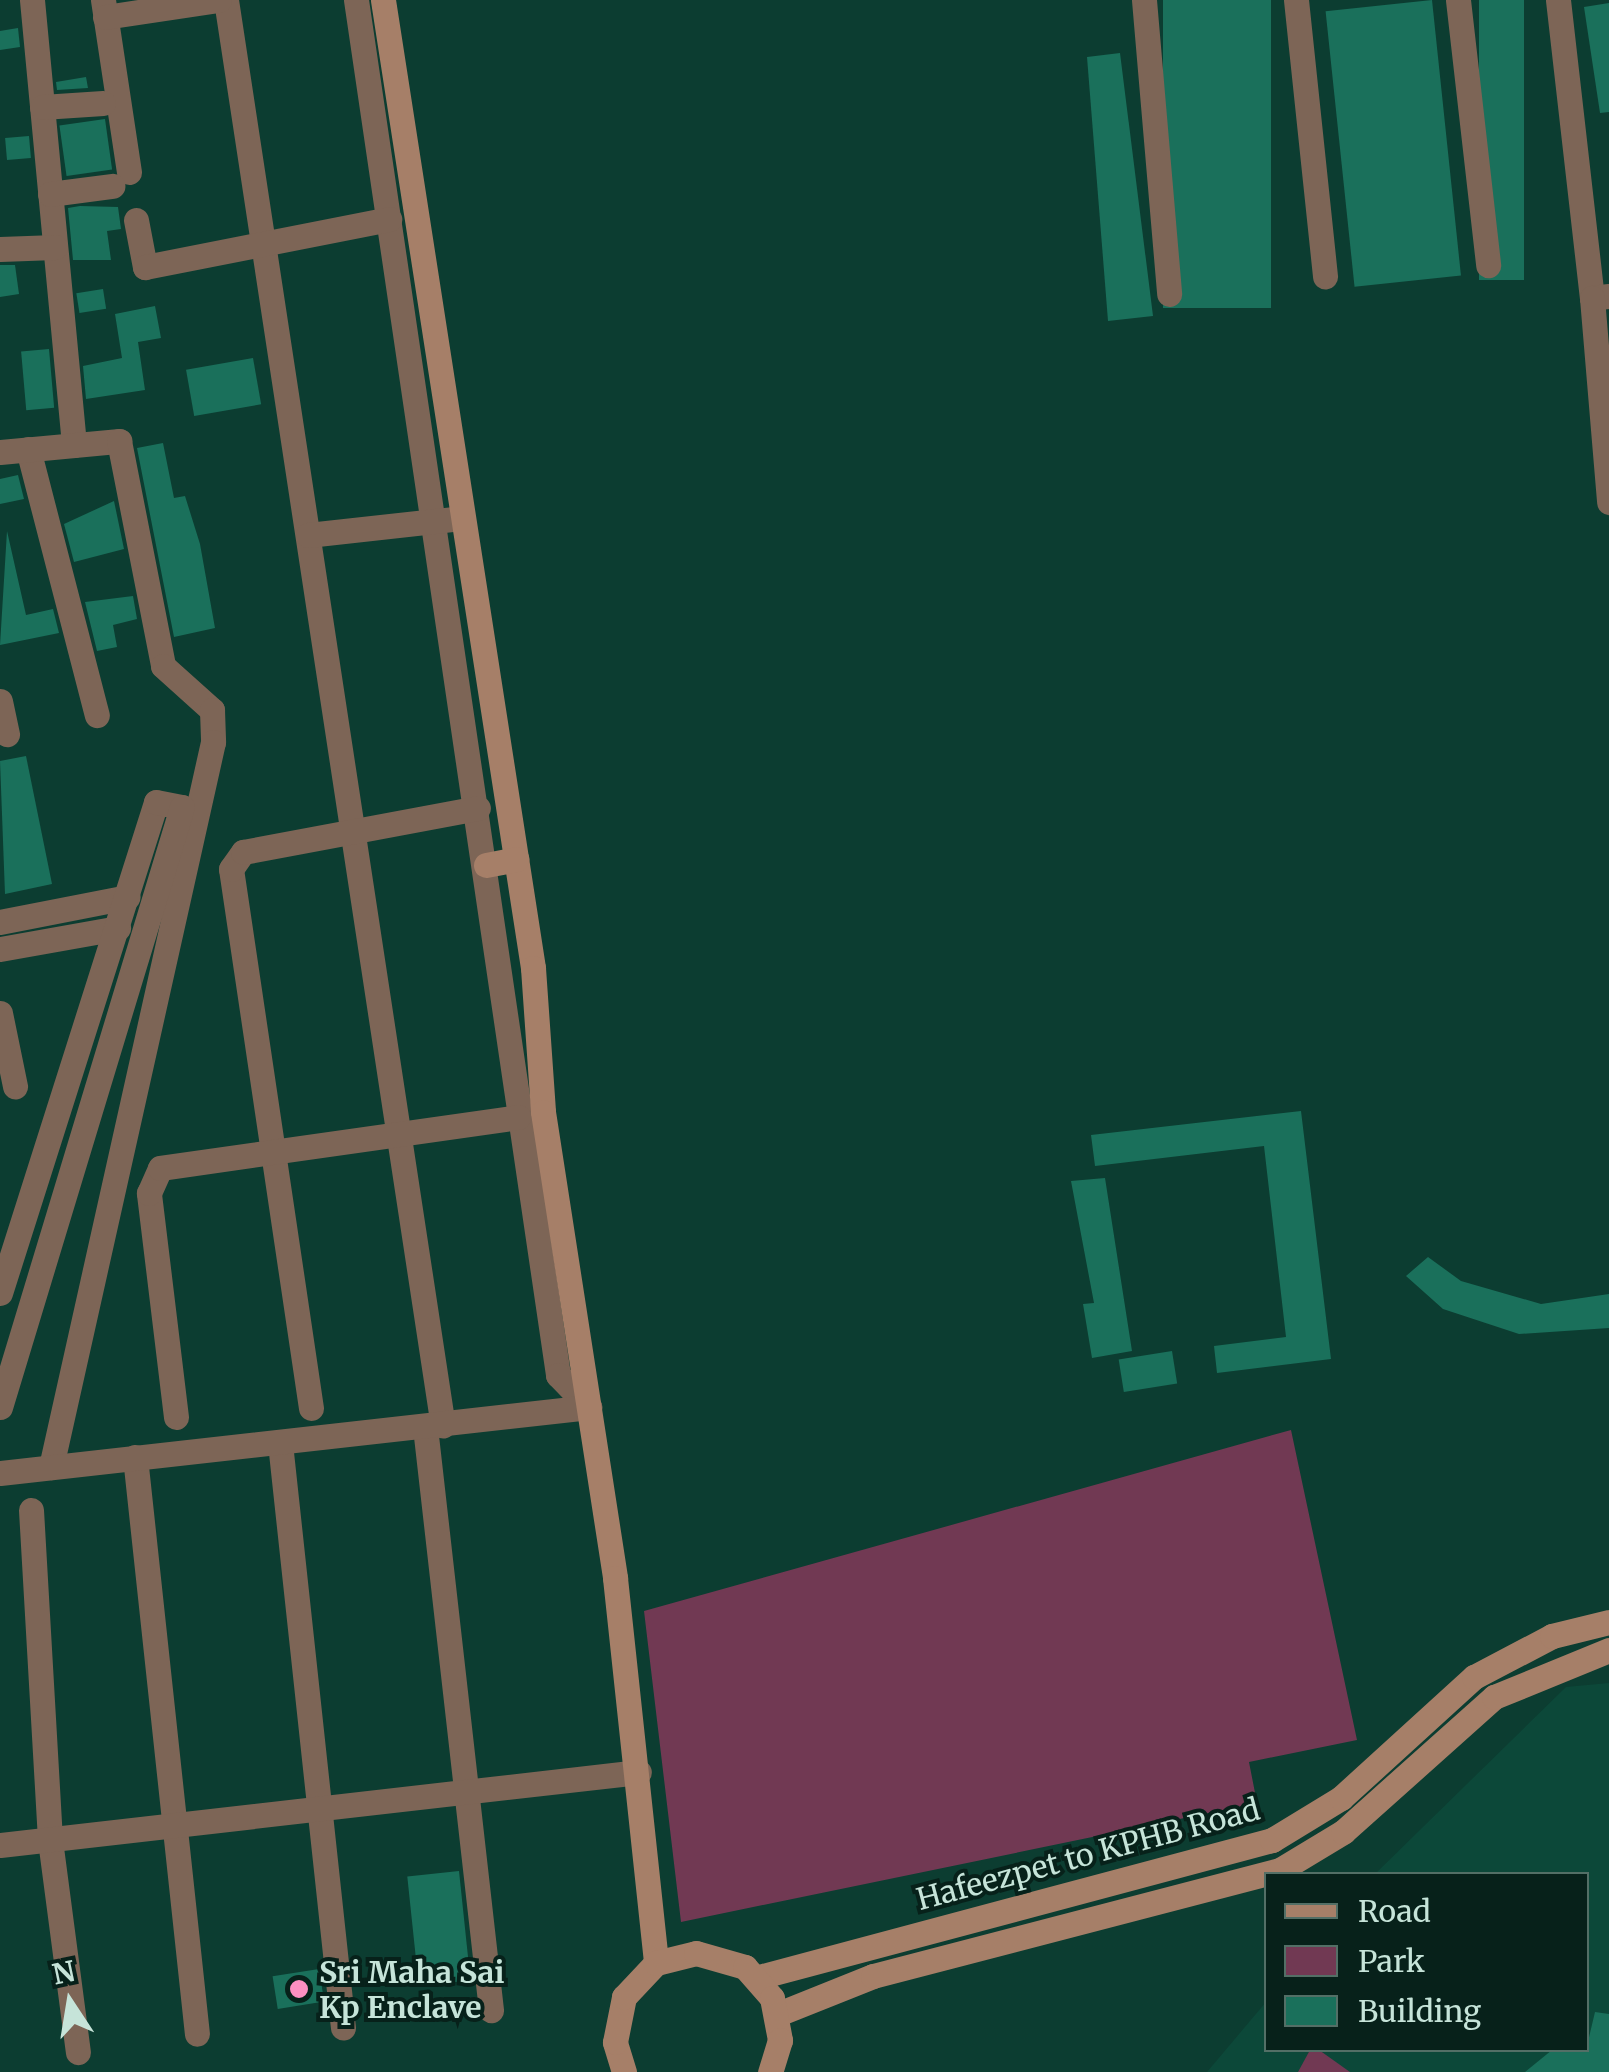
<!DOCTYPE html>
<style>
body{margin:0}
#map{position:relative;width:1609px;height:2072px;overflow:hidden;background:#0c3d31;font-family:Merriweather,serif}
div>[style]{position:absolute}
.built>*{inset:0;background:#0c4839}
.green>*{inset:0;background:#713953}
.building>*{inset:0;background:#1a705b;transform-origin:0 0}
.street>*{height:25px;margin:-12.5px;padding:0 12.5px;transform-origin:12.5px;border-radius:12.5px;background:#7d6556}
.secondary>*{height:25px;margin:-12.5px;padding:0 12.5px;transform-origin:12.5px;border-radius:12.5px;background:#a67f68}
.dots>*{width:28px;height:28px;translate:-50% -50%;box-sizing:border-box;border:5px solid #07211a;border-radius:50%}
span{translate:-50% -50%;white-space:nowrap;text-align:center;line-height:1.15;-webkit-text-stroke:8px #07211a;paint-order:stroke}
.street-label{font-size:30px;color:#c6e4d9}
.poi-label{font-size:30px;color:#c6e4d9;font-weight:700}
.left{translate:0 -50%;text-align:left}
.legend{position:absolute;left:1264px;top:1872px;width:325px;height:180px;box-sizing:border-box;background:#07211a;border:2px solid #536f66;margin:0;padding:12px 18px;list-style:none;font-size:30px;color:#c6e4d9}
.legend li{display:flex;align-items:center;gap:20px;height:50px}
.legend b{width:50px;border:2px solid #536f66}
.north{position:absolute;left:20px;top:1952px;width:100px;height:100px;-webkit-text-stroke:8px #07211a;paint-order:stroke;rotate:348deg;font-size:28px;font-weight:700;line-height:40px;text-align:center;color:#c6e4d9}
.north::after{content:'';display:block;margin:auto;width:35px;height:45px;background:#c6e4d9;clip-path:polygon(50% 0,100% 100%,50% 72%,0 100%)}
</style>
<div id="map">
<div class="built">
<div style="clip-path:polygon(1609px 1683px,1609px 2072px,1207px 2072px,1266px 2002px,1266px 2050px,1586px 2050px,1586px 1874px,1375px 1874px,1566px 1687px)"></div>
</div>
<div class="green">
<div style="clip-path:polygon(1291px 1430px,1357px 1740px,1249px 1762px,1257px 1803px,681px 1922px,644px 1611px)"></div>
<div style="clip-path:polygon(1310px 2050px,1319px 2050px,1350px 2072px,1298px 2072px)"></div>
</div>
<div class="building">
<div style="left:1163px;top:0;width:108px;height:308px"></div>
<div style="left:1432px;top:0;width:277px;height:107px;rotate:84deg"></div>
<div style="left:1479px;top:0;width:45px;height:280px"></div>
<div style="clip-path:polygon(1609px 3px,1609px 112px,1600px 113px,1584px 7px)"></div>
<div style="clip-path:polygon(18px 28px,20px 47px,0 50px,0 31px)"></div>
<div style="clip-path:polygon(1120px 53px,1153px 316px,1108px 321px,1087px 57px)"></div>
<div style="clip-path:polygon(86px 77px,88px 88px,57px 90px,56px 82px)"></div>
<div style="left:105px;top:119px;width:51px;height:46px;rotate:82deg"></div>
<div style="left:29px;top:136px;width:22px;height:24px;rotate:85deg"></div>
<div style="clip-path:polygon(80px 206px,118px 207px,121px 229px,107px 231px,111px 260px,73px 260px,68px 208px)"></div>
<div style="clip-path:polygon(0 265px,15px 265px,19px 294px,0 297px)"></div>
<div style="left:103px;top:289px;width:20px;height:27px;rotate:81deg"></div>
<div style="clip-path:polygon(155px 306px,161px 338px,138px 342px,145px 390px,86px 399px,83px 366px,122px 358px,115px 314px)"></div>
<div style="left:49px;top:349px;width:59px;height:28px;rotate:85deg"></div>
<div style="left:253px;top:358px;width:47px;height:68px;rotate:80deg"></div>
<div style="clip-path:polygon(163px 443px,174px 498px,185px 496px,200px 544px,215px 628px,174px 637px,137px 448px)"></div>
<div style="clip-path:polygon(18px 475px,24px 499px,0 504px,0 479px)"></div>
<div style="clip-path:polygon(114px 501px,124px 549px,74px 562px,64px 524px)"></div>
<div style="clip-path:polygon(7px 531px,26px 615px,53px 609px,59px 633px,0 645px)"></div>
<div style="clip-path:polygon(133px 596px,137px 619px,113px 625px,117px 647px,97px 651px,85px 602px)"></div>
<div style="clip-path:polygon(26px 756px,52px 884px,5px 894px,0 761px)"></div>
<div style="clip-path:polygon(1301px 1111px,1331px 1359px,1217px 1373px,1214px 1346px,1286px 1337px,1264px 1146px,1095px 1166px,1091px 1135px)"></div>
<div style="clip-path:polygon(1105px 1178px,1132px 1351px,1092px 1358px,1083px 1304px,1094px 1303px,1071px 1181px)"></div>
<div style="clip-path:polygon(1428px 1257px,1461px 1281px,1541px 1304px,1609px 1294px,1609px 1328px,1519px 1334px,1443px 1309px,1406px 1276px)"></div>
<div style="left:1172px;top:1351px;width:33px;height:54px;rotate:81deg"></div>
<div style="left:459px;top:1871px;width:110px;height:52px;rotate:84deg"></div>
<div style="left:319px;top:1969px;width:33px;height:47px;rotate:81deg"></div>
<div style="clip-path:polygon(1595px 2012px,1609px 2014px,1609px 2072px,1525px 2072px,1552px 2050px,1586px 2050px)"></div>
</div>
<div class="street">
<div style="left:32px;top:0;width:447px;rotate:84.6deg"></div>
<div style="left:103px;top:0;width:174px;rotate:81.4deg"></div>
<div style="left:226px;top:0;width:1442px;rotate:81.35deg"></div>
<div style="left:356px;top:0;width:1390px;rotate:81.64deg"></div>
<div style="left:558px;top:1375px;width:45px;rotate:45.9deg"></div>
<div style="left:1144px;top:0;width:295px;rotate:85.1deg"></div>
<div style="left:1296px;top:0;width:278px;rotate:84deg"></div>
<div style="left:1458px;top:0;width:267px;rotate:83.5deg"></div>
<div style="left:1558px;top:0;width:300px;rotate:83.5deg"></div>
<div style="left:1592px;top:298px;width:17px;rotate:-7deg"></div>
<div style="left:105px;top:17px;width:115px;rotate:-8.5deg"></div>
<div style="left:42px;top:107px;width:61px;rotate:-3.8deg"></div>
<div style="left:50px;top:194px;width:63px;rotate:-7.4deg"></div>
<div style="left:136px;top:220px;width:48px;rotate:79.2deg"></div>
<div style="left:145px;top:267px;width:249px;rotate:-11.1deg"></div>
<div style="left:0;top:249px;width:55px;rotate:-2.1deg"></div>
<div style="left:1592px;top:298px;width:205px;rotate:85.2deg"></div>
<div style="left:28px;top:449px;width:275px;rotate:75.5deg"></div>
<div style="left:0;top:452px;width:120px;rotate:-5.3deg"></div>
<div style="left:119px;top:441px;width:229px;rotate:78.9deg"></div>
<div style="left:163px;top:666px;width:66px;rotate:41.9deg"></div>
<div style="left:212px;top:710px;width:32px;rotate:88deg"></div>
<div style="left:213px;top:742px;width:743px;rotate:102.6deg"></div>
<div style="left:308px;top:535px;width:145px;rotate:-6.3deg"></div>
<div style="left:0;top:701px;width:34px;rotate:78deg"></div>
<div style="left:0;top:922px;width:130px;rotate:-11.1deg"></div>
<div style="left:0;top:949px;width:120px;rotate:-10.1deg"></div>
<div style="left:0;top:1013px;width:75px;rotate:78.4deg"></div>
<div style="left:0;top:1293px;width:515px;rotate:-72.37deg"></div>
<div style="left:156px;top:802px;width:26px;rotate:11deg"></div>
<div style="left:182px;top:807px;width:627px;rotate:106.87deg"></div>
<div style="left:311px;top:1408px;width:545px;rotate:-98.44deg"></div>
<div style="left:231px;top:869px;width:21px;rotate:-55deg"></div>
<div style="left:243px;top:852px;width:239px;rotate:-10.6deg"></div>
<div style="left:176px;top:1417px;width:226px;rotate:-96.9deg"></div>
<div style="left:149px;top:1193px;width:27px;rotate:-66deg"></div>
<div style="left:160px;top:1168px;width:362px;rotate:-8.1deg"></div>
<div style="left:425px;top:1427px;width:587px;rotate:83.54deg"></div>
<div style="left:280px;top:1443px;width:588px;rotate:83.85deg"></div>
<div style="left:135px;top:1457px;width:580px;rotate:83.87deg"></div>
<div style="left:0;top:1473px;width:593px;rotate:-6.39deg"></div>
<div style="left:31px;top:1510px;width:331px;rotate:86.7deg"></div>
<div style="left:50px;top:1840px;width:214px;rotate:82.5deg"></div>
<div style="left:0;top:1845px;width:643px;rotate:-6.52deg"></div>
</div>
<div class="secondary">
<div style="left:383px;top:0;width:980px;rotate:81.19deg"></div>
<div style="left:533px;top:968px;width:144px;rotate:86deg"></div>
<div style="left:543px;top:1112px;width:472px;rotate:81.2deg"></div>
<div style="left:615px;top:1578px;width:387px;rotate:83.9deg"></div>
<div style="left:486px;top:865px;width:31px;rotate:-11deg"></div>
<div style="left:759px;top:1977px;width:531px;rotate:-14.95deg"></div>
<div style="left:1272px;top:1840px;width:81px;rotate:-31.3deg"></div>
<div style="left:1341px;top:1798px;width:180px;rotate:-42.3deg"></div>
<div style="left:1474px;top:1677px;width:88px;rotate:-27.7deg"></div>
<div style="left:1552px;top:1636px;width:59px;rotate:-13.8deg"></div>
<div style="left:778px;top:2014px;width:102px;rotate:-21.8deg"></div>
<div style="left:873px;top:1976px;width:421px;rotate:-14.6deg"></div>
<div style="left:1280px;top:1870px;width:74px;rotate:-31.1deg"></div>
<div style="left:1343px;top:1832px;width:203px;rotate:-41.8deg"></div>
<div style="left:1494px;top:1697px;width:124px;rotate:-22.2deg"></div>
<div style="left:624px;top:2072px;width:31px;rotate:-107deg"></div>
<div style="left:615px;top:2042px;width:46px;rotate:-78.7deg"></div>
<div style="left:624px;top:1997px;width:47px;rotate:-46.7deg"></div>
<div style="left:656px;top:1963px;width:41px;rotate:-14deg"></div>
<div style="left:696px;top:1953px;width:51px;rotate:15.9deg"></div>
<div style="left:745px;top:1967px;width:41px;rotate:48.9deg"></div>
<div style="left:772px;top:1998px;width:43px;rotate:79.2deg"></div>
<div style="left:780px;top:2040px;width:34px;rotate:107deg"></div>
</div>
<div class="dots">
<div style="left:299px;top:1989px;background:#fd8fc1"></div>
</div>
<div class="street-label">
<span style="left:1088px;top:1854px;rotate:-15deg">Hafeezpet to KPHB Road</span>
</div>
<div class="poi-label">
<span class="left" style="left:319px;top:1989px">Sri Maha Sai<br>Kp Enclave</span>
</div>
<ul class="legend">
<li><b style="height:12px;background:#a67f68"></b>Road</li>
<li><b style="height:28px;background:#713953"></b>Park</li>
<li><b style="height:28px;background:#1a705b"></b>Building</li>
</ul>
<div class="north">N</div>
</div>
